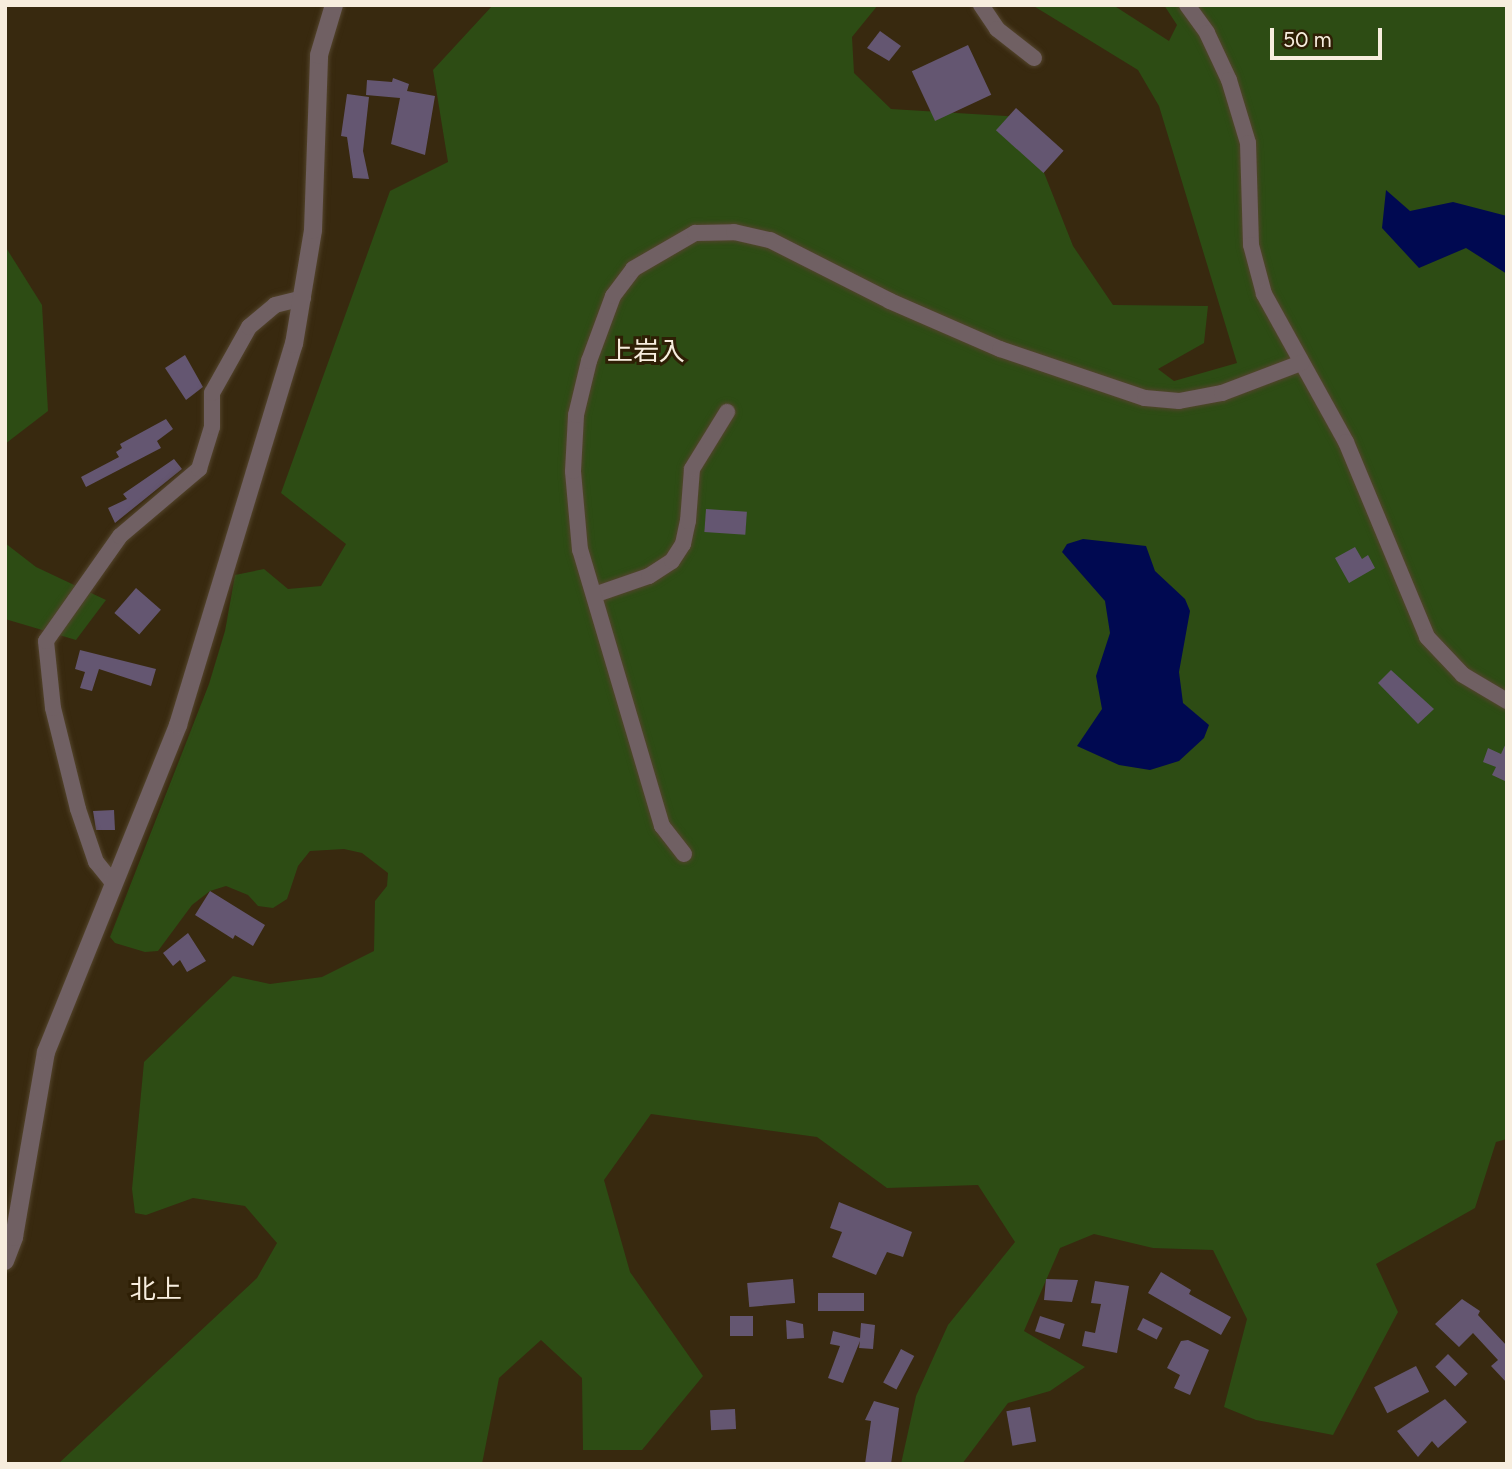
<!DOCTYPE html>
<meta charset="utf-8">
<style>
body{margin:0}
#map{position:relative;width:1512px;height:1469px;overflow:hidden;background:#38290f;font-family:Figtree,"Noto Sans JP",sans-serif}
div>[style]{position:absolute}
.green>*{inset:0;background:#2d4c14}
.water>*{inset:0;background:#000951}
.building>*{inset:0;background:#645671;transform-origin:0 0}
.roads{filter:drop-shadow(0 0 2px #53442c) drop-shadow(0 0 2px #53442c)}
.minor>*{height:16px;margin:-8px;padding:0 8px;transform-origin:8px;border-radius:8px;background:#706063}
.tertiary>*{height:18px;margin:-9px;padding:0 9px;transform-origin:9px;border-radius:9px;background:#706063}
span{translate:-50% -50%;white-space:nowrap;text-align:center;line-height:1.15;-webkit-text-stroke:6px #2e1f05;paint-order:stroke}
.neighbourhood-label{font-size:26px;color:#f7edde}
.frame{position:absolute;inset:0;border:7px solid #f7edde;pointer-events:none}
.scale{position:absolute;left:1270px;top:28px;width:112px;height:32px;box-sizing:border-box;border:4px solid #f7edde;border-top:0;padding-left:9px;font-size:21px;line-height:24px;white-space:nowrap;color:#f7edde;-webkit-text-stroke:5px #2e1f05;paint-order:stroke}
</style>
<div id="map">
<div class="green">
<div style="clip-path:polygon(493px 5px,878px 5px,852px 37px,854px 73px,891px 109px,1022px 117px,1073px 246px,1113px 305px,1208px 306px,1204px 343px,1158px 369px,1174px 381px,1237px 363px,1159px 106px,1138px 70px,1032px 5px,1113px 5px,1169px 41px,1177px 25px,1164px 5px,1507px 5px,1507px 1139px,1496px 1142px,1475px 1208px,1376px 1264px,1398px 1312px,1333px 1435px,1256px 1420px,1224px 1407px,1247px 1319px,1213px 1250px,1153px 1248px,1094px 1234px,1060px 1248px,1024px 1331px,1085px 1367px,1050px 1391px,1008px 1403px,962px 1464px,901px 1464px,916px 1396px,948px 1325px,1015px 1242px,978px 1185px,887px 1188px,817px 1137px,651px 1114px,604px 1180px,630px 1272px,703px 1376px,642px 1450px,583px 1450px,582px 1378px,541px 1340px,499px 1378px,482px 1464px,58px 1464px,257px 1278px,277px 1243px,245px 1206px,193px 1198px,146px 1215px,135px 1213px,132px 1189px,144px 1062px,233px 976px,270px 984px,322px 977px,374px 951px,375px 901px,387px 886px,388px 873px,362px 853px,344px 849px,310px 851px,298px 866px,287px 899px,273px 908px,258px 906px,248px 895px,226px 886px,210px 891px,192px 905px,158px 951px,145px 952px,115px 943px,110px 937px,209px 684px,225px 631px,235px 575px,264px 569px,288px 589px,321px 586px,346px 544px,281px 493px,390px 191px,448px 162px,433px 70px)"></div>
<div style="clip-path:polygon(5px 246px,42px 305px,48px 411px,5px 444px)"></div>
<div style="clip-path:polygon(5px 543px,36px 567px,106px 600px,76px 640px,5px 619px)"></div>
</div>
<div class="water">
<div style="clip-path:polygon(1386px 190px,1410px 211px,1453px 202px,1507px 216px,1507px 274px,1466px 248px,1419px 268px,1382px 228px)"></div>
<div style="clip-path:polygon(1083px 539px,1146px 546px,1155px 571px,1185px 599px,1190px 611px,1179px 672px,1183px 703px,1209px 725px,1204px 738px,1179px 761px,1150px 770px,1119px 765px,1077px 746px,1102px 709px,1096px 676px,1110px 633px,1105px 601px,1062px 552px,1067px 544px)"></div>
</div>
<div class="building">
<div style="clip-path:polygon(880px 31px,901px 46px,889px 61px,867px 48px)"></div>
<div style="left:968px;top:45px;width:55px;height:62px;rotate:65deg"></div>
<div style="clip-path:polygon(393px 78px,409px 84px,407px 91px,435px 96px,425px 155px,391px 144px,400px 98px,366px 95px,367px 80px,392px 82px)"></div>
<div style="clip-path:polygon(347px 94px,369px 97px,363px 151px,369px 179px,353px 178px,347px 137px,341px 136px)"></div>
<div style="left:1016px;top:108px;width:64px;height:30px;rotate:42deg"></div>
<div style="clip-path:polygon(185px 355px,203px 387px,186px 400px,165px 368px)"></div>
<div style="clip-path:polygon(166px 419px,173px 429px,157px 441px,161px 448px,86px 487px,81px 477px,119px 457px,116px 452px,122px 448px,120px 444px)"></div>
<div style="clip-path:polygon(174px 459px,182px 469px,115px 523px,108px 508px,127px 499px,123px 494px)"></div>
<div style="left:706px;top:509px;width:41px;height:23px;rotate:4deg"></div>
<div style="clip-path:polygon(1355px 547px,1362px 559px,1368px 555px,1375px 568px,1349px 583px,1335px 558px)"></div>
<div style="left:136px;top:588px;width:33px;height:33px;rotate:41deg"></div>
<div style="clip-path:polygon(80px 650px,156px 669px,151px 686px,99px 669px,92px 691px,80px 688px,85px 672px,75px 669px)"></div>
<div style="clip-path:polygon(1391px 670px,1434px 709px,1418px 724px,1378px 683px)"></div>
<div style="clip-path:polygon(1507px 741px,1507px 782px,1492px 775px,1496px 767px,1483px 762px,1488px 748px,1501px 754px)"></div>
<div style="clip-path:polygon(114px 810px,115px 830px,96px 830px,93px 811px)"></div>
<div style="clip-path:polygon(210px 891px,265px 925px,253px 946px,235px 935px,233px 939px,195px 915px)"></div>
<div style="clip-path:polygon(188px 933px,206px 961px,187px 972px,180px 960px,173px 966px,163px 953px)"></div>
<div style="clip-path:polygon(839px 1202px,912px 1232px,903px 1257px,887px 1252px,876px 1275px,832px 1257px,842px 1232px,830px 1228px)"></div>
<div style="clip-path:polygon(1161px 1272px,1191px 1290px,1189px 1294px,1231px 1317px,1221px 1335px,1148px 1293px)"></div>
<div style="left:793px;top:1279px;width:24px;height:46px;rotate:85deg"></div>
<div style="clip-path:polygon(1046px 1279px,1078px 1280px,1072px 1302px,1044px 1300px)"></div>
<div style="clip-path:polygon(1095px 1281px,1129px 1286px,1117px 1353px,1082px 1346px,1085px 1331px,1095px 1333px,1101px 1304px,1091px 1303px)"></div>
<div style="left:864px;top:1293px;width:18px;height:46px;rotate:90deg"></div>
<div style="clip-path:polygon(1462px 1299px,1480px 1311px,1478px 1315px,1507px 1346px,1507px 1383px,1491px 1366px,1498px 1360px,1473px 1333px,1459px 1347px,1435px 1324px)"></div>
<div style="left:753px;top:1316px;width:20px;height:23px;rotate:90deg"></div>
<div style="left:1040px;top:1316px;width:26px;height:16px;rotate:18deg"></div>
<div style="left:1143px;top:1318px;width:22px;height:13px;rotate:27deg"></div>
<div style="clip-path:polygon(786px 1320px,803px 1324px,804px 1338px,787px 1339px)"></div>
<div style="clip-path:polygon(861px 1323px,875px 1325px,873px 1349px,859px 1348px,860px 1341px,843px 1383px,828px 1378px,840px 1346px,830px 1344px,833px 1331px,860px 1338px)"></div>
<div style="clip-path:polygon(1188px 1340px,1209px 1350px,1190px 1395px,1174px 1388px,1180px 1375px,1167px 1368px,1181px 1341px)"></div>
<div style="left:901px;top:1349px;width:15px;height:38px;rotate:28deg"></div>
<div style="left:1448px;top:1354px;width:28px;height:18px;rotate:45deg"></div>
<div style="left:1416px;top:1366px;width:29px;height:47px;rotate:63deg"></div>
<div style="clip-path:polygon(1445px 1399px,1467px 1422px,1438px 1448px,1432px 1441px,1418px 1457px,1397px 1431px)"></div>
<div style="clip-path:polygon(874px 1401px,899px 1408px,891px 1464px,865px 1464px,871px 1421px,865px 1420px)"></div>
<div style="left:1030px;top:1407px;width:35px;height:24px;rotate:80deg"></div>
<div style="left:735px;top:1409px;width:20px;height:25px;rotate:87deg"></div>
</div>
<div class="roads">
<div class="minor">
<div style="left:981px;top:5px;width:29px;rotate:56deg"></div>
<div style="left:997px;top:29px;width:47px;rotate:38.1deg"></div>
<div style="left:1187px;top:5px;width:34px;rotate:54deg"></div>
<div style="left:1207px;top:33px;width:52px;rotate:64.9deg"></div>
<div style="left:1229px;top:80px;width:66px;rotate:73.2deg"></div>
<div style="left:1248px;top:143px;width:102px;rotate:88.3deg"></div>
<div style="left:1251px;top:245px;width:51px;rotate:75.1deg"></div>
<div style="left:1264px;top:294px;width:169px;rotate:61deg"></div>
<div style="left:1346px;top:442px;width:211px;rotate:67.4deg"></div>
<div style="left:1427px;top:637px;width:52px;rotate:46.5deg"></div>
<div style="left:1463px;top:675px;width:51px;rotate:30.6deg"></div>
<div style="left:594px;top:595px;width:58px;rotate:-19.1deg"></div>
<div style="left:649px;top:576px;width:27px;rotate:-33deg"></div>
<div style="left:672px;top:561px;width:20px;rotate:-57deg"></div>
<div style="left:683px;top:544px;width:24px;rotate:-78deg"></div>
<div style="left:688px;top:521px;width:52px;rotate:-85.6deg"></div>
<div style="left:692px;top:469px;width:67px;rotate:-58.4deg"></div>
<div style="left:684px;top:854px;width:36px;rotate:-128deg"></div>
<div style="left:662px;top:826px;width:288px;rotate:-106.5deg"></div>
<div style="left:580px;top:550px;width:79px;rotate:-95.1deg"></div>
<div style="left:573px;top:471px;width:56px;rotate:-86.9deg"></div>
<div style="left:576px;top:415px;width:56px;rotate:-76.5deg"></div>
<div style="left:589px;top:361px;width:69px;rotate:-69.7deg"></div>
<div style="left:613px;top:296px;width:34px;rotate:-53deg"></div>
<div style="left:633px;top:269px;width:72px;rotate:-30.1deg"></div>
<div style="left:695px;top:233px;width:39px;rotate:-1deg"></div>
<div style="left:734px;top:232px;width:37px;rotate:13deg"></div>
<div style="left:770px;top:240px;width:135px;rotate:26.9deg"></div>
<div style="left:890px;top:301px;width:120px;rotate:23.6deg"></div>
<div style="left:1000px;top:349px;width:153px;rotate:18.7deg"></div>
<div style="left:1145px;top:398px;width:34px;rotate:5deg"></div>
<div style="left:1179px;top:401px;width:44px;rotate:-10.5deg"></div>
<div style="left:1222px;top:393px;width:85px;rotate:-20.8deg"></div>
<div style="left:114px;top:884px;width:28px;rotate:-129deg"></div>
<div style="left:96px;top:862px;width:56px;rotate:-108.8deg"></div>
<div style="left:78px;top:809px;width:104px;rotate:-103.9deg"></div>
<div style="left:53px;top:708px;width:67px;rotate:-96deg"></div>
<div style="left:46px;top:641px;width:128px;rotate:-54.8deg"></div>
<div style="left:120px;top:536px;width:104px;rotate:-40.3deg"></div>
<div style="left:199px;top:469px;width:44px;rotate:-72.8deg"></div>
<div style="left:212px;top:427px;width:34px;rotate:-90deg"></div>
<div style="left:212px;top:393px;width:76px;rotate:-60.7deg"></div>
<div style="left:249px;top:327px;width:34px;rotate:-40deg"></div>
<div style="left:275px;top:305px;width:29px;rotate:-14deg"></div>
</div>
<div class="tertiary">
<div style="left:5px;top:1261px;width:26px;rotate:-69deg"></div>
<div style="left:14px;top:1237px;width:188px;rotate:-80.2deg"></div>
<div style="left:46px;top:1052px;width:353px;rotate:-68deg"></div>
<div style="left:178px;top:725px;width:398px;rotate:-73.1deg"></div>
<div style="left:294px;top:344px;width:116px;rotate:-80.5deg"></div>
<div style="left:313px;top:230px;width:175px;rotate:-88deg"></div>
<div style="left:319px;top:55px;width:52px;rotate:-73.3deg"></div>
</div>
</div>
<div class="neighbourhood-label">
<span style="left:646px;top:352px">上岩入</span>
<span style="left:156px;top:1290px">北上</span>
</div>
<div class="frame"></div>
<div class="scale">50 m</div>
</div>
